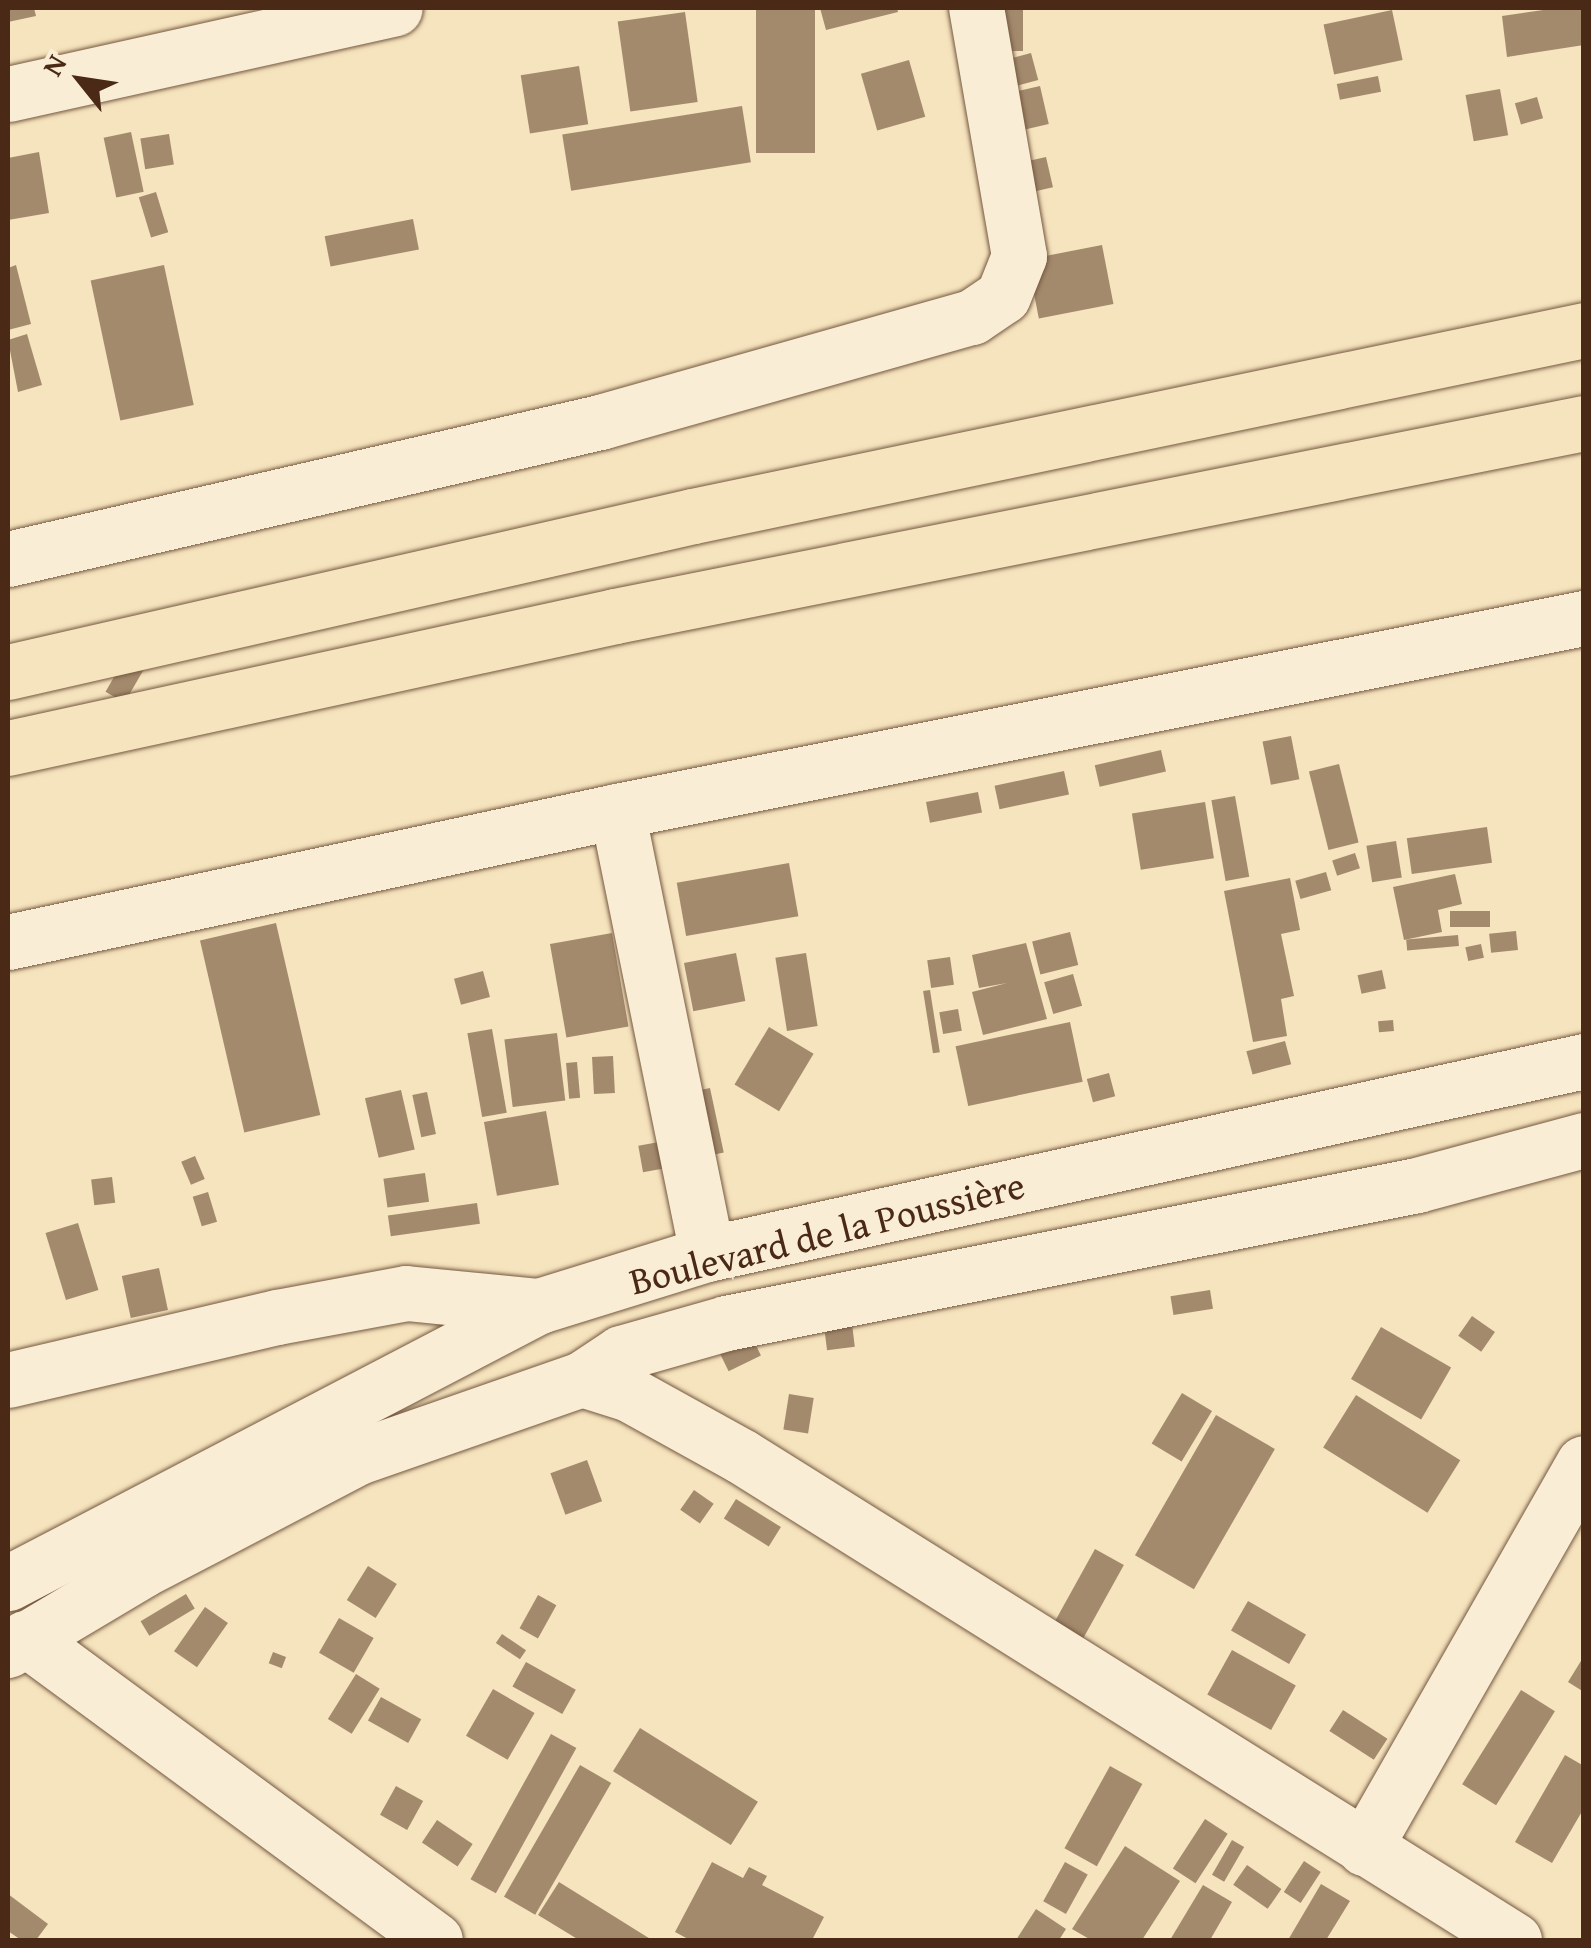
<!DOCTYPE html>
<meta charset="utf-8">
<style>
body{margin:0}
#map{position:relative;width:1591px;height:1948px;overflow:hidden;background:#f6e4be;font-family:"Gentium Book Plus",serif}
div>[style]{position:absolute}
.building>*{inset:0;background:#a38a6d;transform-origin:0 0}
.roads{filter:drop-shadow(0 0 2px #755840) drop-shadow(0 0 2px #755840)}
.street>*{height:55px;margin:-27.5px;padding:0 27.5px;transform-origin:27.5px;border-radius:27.5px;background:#f9edd5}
.primary>*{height:55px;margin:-27.5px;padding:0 27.5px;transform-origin:27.5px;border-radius:27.5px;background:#f6e4be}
span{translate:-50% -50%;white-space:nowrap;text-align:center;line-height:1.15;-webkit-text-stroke:10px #f9edd5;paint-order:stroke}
.street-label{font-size:38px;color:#4a2916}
.frame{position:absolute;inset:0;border:10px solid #4a2916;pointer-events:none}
.north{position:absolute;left:30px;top:30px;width:100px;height:100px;-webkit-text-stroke:8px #f9edd5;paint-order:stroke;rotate:300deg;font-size:28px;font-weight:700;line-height:40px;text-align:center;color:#4a2916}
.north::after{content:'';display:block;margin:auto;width:35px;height:45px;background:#4a2916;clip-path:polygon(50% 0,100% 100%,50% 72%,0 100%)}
</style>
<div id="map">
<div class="building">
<div style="clip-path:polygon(8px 8px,34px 8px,36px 16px,8px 22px)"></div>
<div style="left:756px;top:8px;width:59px;height:145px"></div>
<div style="clip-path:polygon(820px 8px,897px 8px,898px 12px,826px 30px)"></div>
<div style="left:994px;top:8px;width:29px;height:43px"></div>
<div style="clip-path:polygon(1557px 8px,1584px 8px,1584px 45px,1507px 57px,1502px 16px)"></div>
<div style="left:1392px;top:10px;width:51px;height:70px;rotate:78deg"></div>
<div style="left:685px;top:12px;width:91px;height:68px;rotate:82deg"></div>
<div style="left:1031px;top:53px;width:28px;height:30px;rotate:75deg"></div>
<div style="left:909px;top:60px;width:59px;height:50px;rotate:74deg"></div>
<div style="left:579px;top:66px;width:59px;height:59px;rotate:81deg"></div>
<div style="left:1378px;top:76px;width:16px;height:42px;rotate:79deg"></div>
<div style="left:1040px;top:86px;width:39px;height:31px;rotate:77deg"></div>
<div style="left:1500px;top:89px;width:47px;height:35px;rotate:80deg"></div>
<div style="left:1537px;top:97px;width:22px;height:23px;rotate:74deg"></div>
<div style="left:742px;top:106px;width:57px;height:182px;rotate:81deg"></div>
<div style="left:131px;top:132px;width:61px;height:28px;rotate:78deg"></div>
<div style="left:169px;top:134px;width:31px;height:29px;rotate:81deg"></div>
<div style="clip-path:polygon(39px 152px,49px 213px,8px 220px,8px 158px)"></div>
<div style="left:1046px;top:157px;width:31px;height:26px;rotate:77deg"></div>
<div style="left:156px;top:192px;width:42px;height:18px;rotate:73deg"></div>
<div style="left:413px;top:219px;width:31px;height:90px;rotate:79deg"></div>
<div style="left:1102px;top:245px;width:60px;height:76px;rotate:79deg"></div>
<div style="clip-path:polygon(16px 265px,31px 324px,8px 330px,8px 268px)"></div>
<div style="left:164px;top:265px;width:143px;height:75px;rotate:78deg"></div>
<div style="clip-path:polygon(27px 334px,42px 385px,18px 392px,8px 340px)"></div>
<div style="left:125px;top:658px;width:22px;height:39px;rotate:30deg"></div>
<div style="left:1291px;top:736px;width:44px;height:29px;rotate:79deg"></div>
<div style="left:1161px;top:750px;width:22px;height:68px;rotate:77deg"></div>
<div style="left:1339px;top:764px;width:81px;height:31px;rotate:76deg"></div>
<div style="left:1064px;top:771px;width:24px;height:71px;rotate:78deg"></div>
<div style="left:978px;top:792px;width:21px;height:53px;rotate:79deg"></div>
<div style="left:1235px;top:796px;width:82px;height:24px;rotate:80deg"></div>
<div style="left:1205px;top:802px;width:57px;height:74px;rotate:81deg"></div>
<div style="left:1487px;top:827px;width:36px;height:81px;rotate:82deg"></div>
<div style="left:1396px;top:841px;width:37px;height:30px;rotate:81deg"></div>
<div style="left:1355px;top:853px;width:16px;height:24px;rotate:72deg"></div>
<div style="left:789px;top:863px;width:54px;height:114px;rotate:80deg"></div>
<div style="left:1326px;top:872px;width:19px;height:32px;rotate:74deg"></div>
<div style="clip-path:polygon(1455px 874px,1462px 904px,1438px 910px,1442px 932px,1404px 940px,1393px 887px)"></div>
<div style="clip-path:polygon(1290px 878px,1300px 930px,1281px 934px,1294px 996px,1281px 999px,1287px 1036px,1253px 1042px,1224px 891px)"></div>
<div style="left:1490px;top:911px;width:16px;height:40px;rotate:90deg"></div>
<div style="left:276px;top:923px;width:197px;height:78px;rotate:77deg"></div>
<div style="left:1516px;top:931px;width:19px;height:27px;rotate:84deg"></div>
<div style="left:1070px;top:932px;width:34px;height:39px;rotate:76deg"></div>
<div style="left:612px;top:933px;width:95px;height:63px;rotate:80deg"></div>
<div style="left:1458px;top:935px;width:11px;height:52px;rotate:85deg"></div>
<div style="clip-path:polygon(1026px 943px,1047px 1019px,983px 1035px,972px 992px,1007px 983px,979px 988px,972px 955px)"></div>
<div style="left:1481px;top:944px;width:14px;height:16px;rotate:78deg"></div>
<div style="left:736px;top:953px;width:49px;height:53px;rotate:79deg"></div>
<div style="left:806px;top:953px;width:74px;height:31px;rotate:81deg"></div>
<div style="left:950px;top:957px;width:28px;height:23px;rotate:82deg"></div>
<div style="left:1382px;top:970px;width:19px;height:25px;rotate:78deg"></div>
<div style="left:483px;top:971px;width:27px;height:30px;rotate:75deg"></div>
<div style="left:1073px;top:974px;width:33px;height:30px;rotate:74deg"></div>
<div style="left:930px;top:990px;width:63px;height:7px;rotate:81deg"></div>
<div style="left:958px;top:1009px;width:22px;height:19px;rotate:80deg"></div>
<div style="left:1393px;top:1020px;width:11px;height:15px;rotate:85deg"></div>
<div style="left:1070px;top:1022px;width:61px;height:117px;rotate:78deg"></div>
<div style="left:769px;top:1027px;width:52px;height:67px;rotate:31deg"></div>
<div style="left:492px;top:1029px;width:85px;height:25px;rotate:80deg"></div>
<div style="left:557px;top:1033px;width:68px;height:53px;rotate:83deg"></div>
<div style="left:1285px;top:1041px;width:24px;height:40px;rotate:75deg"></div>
<div style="left:613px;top:1056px;width:37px;height:21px;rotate:87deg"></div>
<div style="left:577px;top:1062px;width:36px;height:11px;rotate:85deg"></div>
<div style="left:1109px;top:1073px;width:24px;height:23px;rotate:75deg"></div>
<div style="left:710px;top:1088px;width:66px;height:21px;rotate:78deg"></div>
<div style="left:401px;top:1090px;width:61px;height:37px;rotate:77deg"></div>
<div style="left:427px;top:1092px;width:43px;height:15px;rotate:78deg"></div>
<div style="left:546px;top:1111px;width:75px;height:63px;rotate:80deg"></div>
<div style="left:659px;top:1142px;width:27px;height:21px;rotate:80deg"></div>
<div style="left:195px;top:1156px;width:25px;height:15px;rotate:67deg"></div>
<div style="left:425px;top:1173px;width:29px;height:42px;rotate:82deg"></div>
<div style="left:112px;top:1177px;width:26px;height:21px;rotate:83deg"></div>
<div style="left:208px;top:1192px;width:31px;height:16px;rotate:73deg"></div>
<div style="left:477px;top:1203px;width:21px;height:90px;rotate:82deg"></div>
<div style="left:78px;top:1223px;width:70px;height:34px;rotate:73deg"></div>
<div style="left:159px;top:1268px;width:43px;height:38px;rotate:78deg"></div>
<div style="left:1210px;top:1290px;width:19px;height:40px;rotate:81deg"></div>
<div style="left:1472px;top:1316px;width:28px;height:24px;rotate:35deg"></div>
<div style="left:852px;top:1324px;width:23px;height:28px;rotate:83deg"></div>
<div style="left:1381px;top:1327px;width:81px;height:60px;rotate:30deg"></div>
<div style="left:750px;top:1333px;width:25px;height:36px;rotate:64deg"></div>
<div style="left:1182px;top:1393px;width:35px;height:59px;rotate:31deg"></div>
<div style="left:789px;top:1394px;width:25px;height:36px;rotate:9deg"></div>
<div style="left:1356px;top:1395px;width:123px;height:62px;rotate:32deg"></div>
<div style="left:1216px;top:1415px;width:68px;height:162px;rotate:30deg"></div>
<div style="left:587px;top:1460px;width:44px;height:39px;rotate:70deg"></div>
<div style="left:694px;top:1490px;width:24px;height:24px;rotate:35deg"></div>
<div style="left:736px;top:1499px;width:53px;height:23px;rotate:32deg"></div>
<div style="left:1095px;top:1549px;width:33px;height:88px;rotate:29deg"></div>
<div style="left:368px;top:1566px;width:34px;height:40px;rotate:32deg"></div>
<div style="left:186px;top:1594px;width:17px;height:53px;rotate:59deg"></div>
<div style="left:538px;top:1595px;width:21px;height:38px;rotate:29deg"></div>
<div style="left:1248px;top:1601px;width:67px;height:34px;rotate:30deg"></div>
<div style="left:205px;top:1607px;width:28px;height:54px;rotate:35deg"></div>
<div style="left:339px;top:1618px;width:40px;height:40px;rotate:30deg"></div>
<div style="left:502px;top:1634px;width:29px;height:11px;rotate:34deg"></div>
<div style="left:1232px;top:1650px;width:73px;height:51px;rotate:29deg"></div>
<div style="left:273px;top:1652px;width:14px;height:12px;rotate:21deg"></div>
<div style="clip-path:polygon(1584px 1656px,1584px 1692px,1568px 1682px)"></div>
<div style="left:526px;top:1662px;width:57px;height:28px;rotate:29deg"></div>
<div style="left:356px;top:1674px;width:28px;height:53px;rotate:32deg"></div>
<div style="left:493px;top:1689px;width:48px;height:54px;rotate:30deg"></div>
<div style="left:1521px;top:1690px;width:40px;height:111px;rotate:32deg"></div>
<div style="left:381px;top:1697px;width:46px;height:27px;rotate:29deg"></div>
<div style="left:1343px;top:1710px;width:53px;height:25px;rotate:33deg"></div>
<div style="left:640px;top:1728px;width:139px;height:51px;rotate:32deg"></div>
<div style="left:551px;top:1734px;width:29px;height:166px;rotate:29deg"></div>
<div style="clip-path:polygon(1565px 1755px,1584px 1766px,1584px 1808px,1552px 1863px,1515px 1842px)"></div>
<div style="left:580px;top:1765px;width:36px;height:152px;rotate:30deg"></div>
<div style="left:1110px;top:1766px;width:37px;height:94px;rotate:29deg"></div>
<div style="left:396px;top:1786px;width:31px;height:33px;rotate:29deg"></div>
<div style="left:1205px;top:1819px;width:27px;height:59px;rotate:33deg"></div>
<div style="left:437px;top:1820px;width:43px;height:27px;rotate:34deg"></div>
<div style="left:1232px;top:1840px;width:14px;height:40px;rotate:30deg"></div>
<div style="clip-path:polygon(1125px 1846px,1180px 1881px,1142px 1940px,1091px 1940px,1072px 1929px)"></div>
<div style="left:1304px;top:1861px;width:20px;height:37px;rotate:33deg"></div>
<div style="clip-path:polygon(712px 1862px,743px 1878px,749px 1867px,767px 1876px,762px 1885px,824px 1917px,812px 1940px,690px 1940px,675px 1932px)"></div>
<div style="left:1065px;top:1862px;width:26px;height:45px;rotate:29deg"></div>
<div style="left:1247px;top:1865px;width:42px;height:24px;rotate:35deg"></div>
<div style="clip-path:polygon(559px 1882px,652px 1940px,579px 1940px,538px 1915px)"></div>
<div style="clip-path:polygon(1321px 1884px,1350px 1901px,1326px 1940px,1288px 1940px)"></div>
<div style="clip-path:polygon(1203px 1885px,1232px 1902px,1210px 1940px,1170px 1940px)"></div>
<div style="clip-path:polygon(8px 1894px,48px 1924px,36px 1940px,21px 1940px,8px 1931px)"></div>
<div style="clip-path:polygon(1036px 1909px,1066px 1929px,1059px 1940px,1016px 1940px)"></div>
</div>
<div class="roads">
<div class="street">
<div style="left:8px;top:94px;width:396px;rotate:-12.5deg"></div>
<div style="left:8px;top:559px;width:608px;rotate:-13.03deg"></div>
<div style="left:600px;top:422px;width:387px;rotate:-15.8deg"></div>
<div style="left:972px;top:317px;width:37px;rotate:-34deg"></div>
<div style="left:1003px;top:296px;width:43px;rotate:-68.2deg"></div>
<div style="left:1019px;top:256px;width:252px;rotate:-99.8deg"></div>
<div style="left:617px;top:811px;width:452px;rotate:78.5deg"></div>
<div style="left:8px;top:942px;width:623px;rotate:-12.14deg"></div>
<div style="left:617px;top:811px;width:986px;rotate:-11.29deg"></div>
<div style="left:582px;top:1379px;width:49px;rotate:17.7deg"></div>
<div style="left:629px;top:1394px;width:128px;rotate:29deg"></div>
<div style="left:741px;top:1456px;width:912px;rotate:32.05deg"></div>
<div style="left:8px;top:1380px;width:276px;rotate:-13.2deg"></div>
<div style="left:277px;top:1317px;width:131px;rotate:-10.5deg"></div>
<div style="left:406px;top:1293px;width:134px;rotate:5.6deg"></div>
<div style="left:8px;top:1583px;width:599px;rotate:-27.55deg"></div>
<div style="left:539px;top:1306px;width:176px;rotate:-17.2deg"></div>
<div style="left:707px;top:1254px;width:898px;rotate:-12.41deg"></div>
<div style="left:25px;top:1638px;width:509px;rotate:36.37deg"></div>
<div style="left:8px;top:1650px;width:156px;rotate:-30.8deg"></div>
<div style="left:142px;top:1570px;width:244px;rotate:-27.6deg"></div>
<div style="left:358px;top:1457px;width:237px;rotate:-19.2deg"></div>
<div style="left:582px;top:1379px;width:47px;rotate:-33.7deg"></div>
<div style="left:621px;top:1353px;width:109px;rotate:-15.9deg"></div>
<div style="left:726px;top:1323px;width:705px;rotate:-11.29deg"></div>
<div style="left:1417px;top:1185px;width:173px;rotate:-15.1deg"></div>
<div style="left:1364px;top:1848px;width:443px;rotate:-60.3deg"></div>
</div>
<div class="primary">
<div style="left:8px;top:672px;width:703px;rotate:-12.83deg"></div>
<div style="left:693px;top:516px;width:910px;rotate:-11.79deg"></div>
<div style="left:8px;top:748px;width:621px;rotate:-12.27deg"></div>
<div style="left:615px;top:616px;width:988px;rotate:-11.26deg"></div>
</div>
</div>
<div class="street-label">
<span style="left:827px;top:1233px;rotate:-14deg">Boulevard de la Poussière</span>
</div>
<div class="frame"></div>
<div class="north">N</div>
</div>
